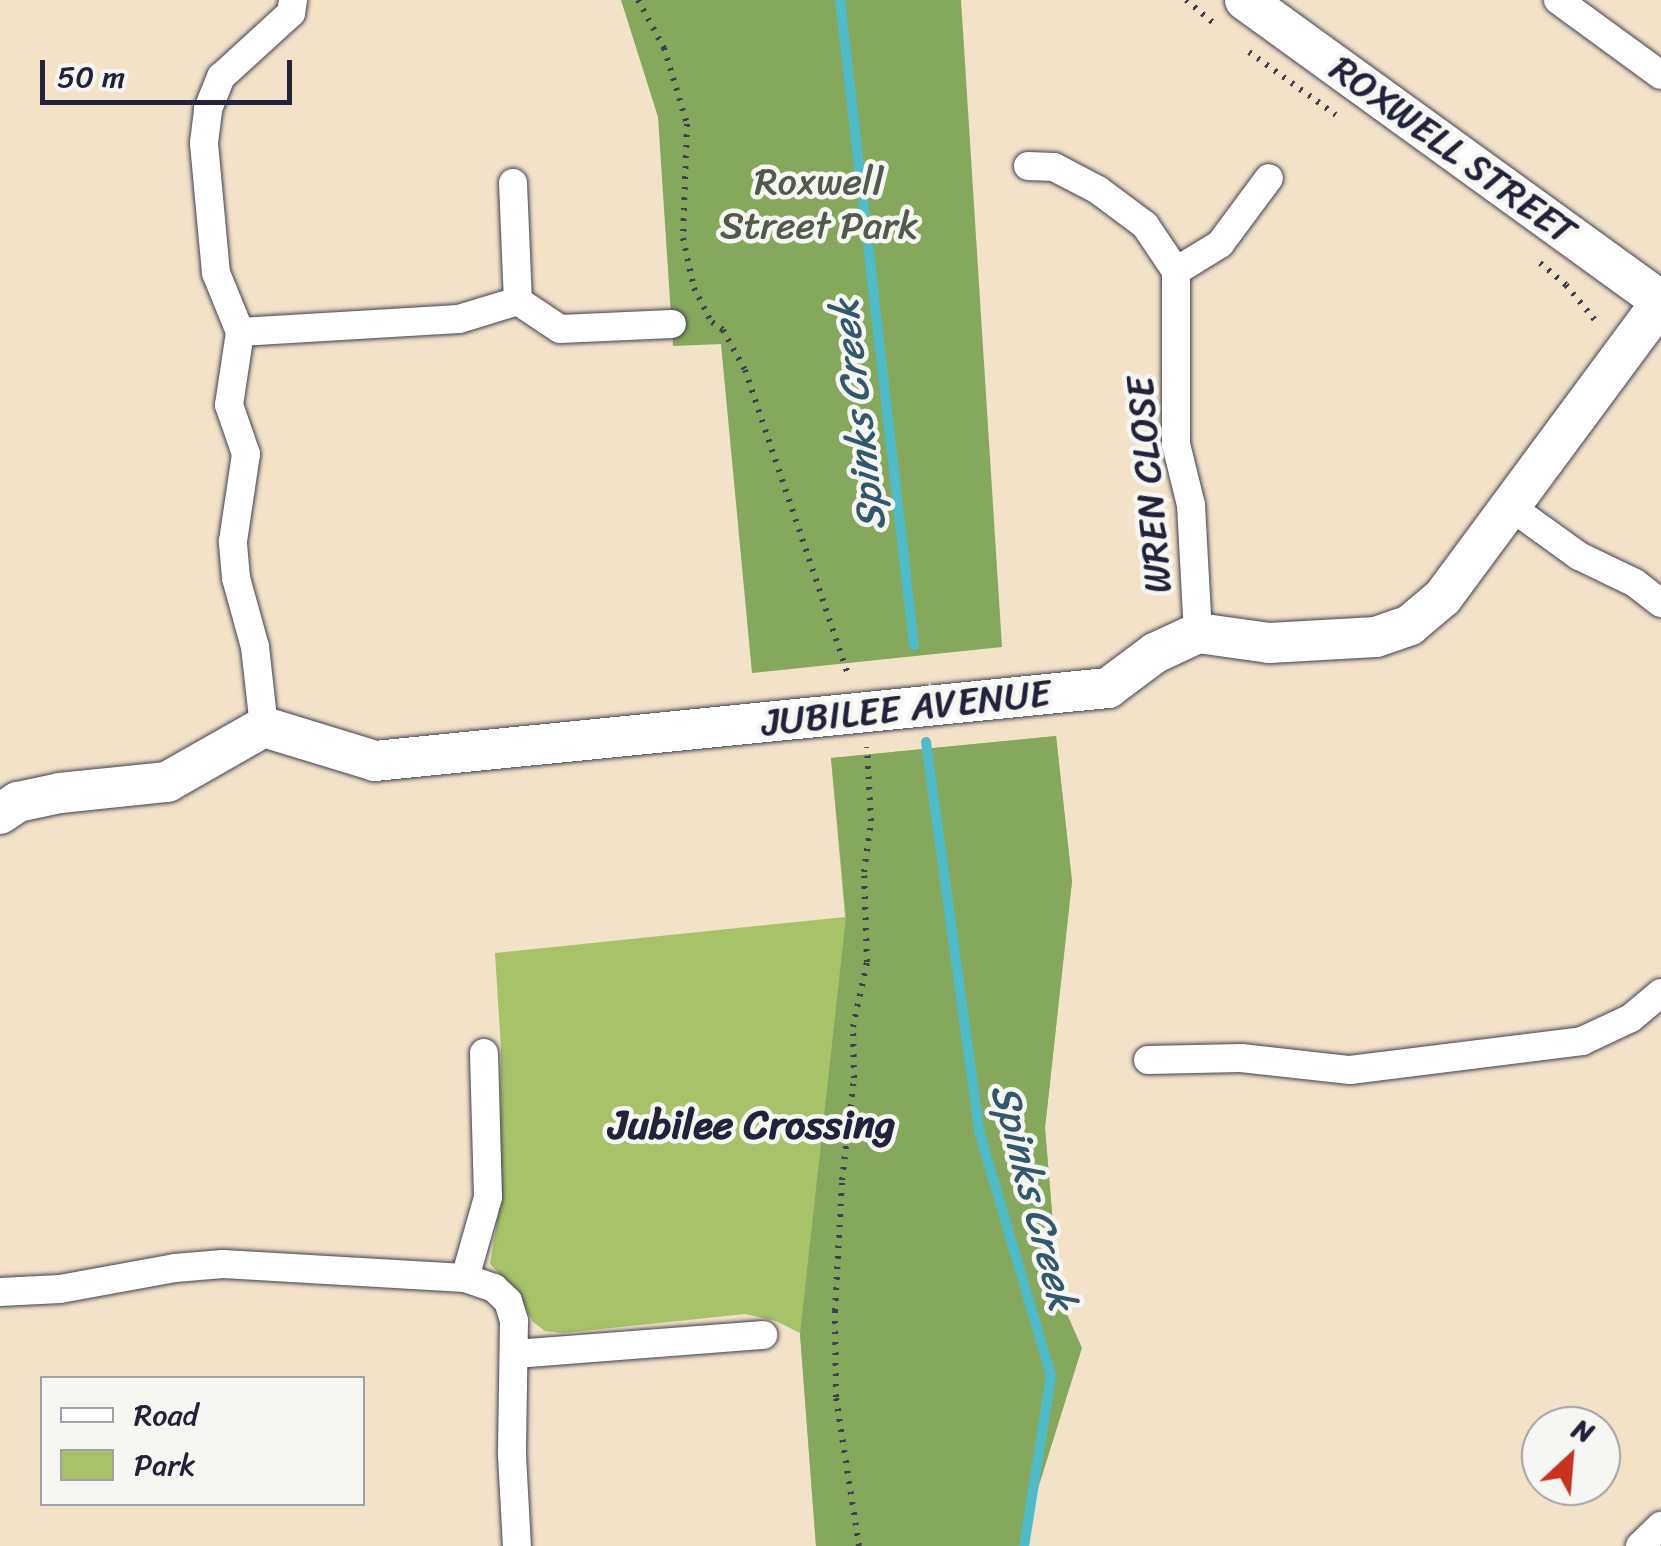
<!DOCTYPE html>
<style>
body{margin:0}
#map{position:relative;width:1661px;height:1546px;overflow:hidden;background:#f1e2c8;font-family:Sriracha,sans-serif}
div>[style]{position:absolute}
.green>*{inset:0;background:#a7c269}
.forest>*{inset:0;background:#85a85d}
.stream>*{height:10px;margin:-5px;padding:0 5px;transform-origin:5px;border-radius:5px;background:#4fbcca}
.path>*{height:6px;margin-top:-3px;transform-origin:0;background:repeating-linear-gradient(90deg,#413f50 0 2.5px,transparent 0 10.5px)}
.roads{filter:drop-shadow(0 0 2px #413f50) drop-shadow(0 0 2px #413f50)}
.street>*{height:28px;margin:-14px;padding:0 14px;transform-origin:14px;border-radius:14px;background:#fff}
.secondary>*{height:40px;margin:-20px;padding:0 20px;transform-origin:20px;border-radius:20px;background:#fff}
span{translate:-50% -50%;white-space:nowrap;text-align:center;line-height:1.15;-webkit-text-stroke:9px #f6f6f2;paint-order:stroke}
.street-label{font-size:38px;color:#22223b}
.park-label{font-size:38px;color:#515a4b}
.water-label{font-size:40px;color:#32586d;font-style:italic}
.neighbourhood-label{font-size:40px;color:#22223b;font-weight:700}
.legend{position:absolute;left:40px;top:1376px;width:325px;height:130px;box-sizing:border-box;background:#f6f6f2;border:2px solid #a1a1a9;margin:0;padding:12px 18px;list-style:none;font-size:30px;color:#22223b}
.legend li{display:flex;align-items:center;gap:20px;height:50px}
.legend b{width:50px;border:2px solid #a1a1a9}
.north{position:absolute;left:1521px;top:1406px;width:100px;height:100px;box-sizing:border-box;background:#f6f6f2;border:2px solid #a1a1a9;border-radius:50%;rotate:26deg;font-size:28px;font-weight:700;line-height:40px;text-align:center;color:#22223b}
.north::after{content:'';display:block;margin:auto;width:35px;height:45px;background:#c8321e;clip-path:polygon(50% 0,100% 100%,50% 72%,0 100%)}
.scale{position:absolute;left:40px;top:60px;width:252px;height:45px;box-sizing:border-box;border:5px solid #22223b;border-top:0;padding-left:12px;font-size:30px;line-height:35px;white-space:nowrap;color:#22223b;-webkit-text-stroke:8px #f6f6f2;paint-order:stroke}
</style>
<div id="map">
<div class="green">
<div style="clip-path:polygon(1056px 736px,1072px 881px,1045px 1128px,1059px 1296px,816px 1546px,800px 1333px,776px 1321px,745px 1314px,563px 1333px,545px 1331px,533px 1322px,517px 1292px,490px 1264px,500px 1204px,501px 1049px,495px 953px,845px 917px,831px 758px)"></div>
</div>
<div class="forest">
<div style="clip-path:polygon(621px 0,961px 0,1002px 647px,752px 673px,721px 344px,673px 346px,658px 117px)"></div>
<div style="clip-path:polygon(1056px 736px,1072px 881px,1045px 1128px,1059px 1296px,1082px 1348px,1020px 1546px,816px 1546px,800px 1334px,846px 917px,831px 758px)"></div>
</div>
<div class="stream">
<div style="left:840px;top:0;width:649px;rotate:83.46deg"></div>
<div style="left:926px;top:742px;width:393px;rotate:82.2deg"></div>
<div style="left:979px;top:1131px;width:255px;rotate:73.6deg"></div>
<div style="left:1051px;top:1376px;width:172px;rotate:99deg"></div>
</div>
<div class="path">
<div style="left:638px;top:0;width:55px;rotate:61.6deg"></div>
<div style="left:664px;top:48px;width:79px;rotate:73.2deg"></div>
<div style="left:687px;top:124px;width:114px;rotate:92deg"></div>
<div style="left:683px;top:238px;width:51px;rotate:77.6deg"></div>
<div style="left:694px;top:288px;width:38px;rotate:63deg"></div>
<div style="left:1186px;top:0;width:39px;rotate:40deg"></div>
<div style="left:1249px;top:52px;width:107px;rotate:35.9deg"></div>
<div style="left:1540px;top:263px;width:34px;rotate:40deg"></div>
<div style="left:1566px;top:285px;width:52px;rotate:50.5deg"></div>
<div style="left:712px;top:322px;width:14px;rotate:36deg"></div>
<div style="left:723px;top:330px;width:46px;rotate:61.2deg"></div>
<div style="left:745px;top:370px;width:325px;rotate:71.3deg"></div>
<div style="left:859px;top:1546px;width:151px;rotate:-98.8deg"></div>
<div style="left:836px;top:1397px;width:86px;rotate:-90.7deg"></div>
<div style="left:835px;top:1311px;width:131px;rotate:-86.9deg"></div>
<div style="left:842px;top:1180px;width:103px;rotate:-83.3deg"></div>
<div style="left:854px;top:1078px;width:51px;rotate:-91.1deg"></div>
<div style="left:853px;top:1027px;width:66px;rotate:-77.8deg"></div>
<div style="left:867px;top:962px;width:90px;rotate:-91.9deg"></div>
<div style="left:864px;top:872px;width:51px;rotate:-82.2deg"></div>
<div style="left:871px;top:821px;width:74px;rotate:-93.1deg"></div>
</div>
<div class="roads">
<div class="street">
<div style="left:1558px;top:0;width:127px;rotate:36.1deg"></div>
<div style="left:1028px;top:166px;width:26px;rotate:2deg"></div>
<div style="left:1054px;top:167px;width:50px;rotate:27.6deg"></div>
<div style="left:1098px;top:190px;width:59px;rotate:36.7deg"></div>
<div style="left:1145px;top:225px;width:55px;rotate:56deg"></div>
<div style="left:1176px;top:271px;width:173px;rotate:90deg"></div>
<div style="left:1176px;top:444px;width:63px;rotate:76.2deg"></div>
<div style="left:1191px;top:505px;width:128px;rotate:86.9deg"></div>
<div style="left:513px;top:183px;width:118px;rotate:87.6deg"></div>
<div style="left:1176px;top:271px;width:52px;rotate:-31.5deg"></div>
<div style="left:1220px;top:244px;width:82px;rotate:-53.4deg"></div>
<div style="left:240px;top:332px;width:219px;rotate:-3.4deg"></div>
<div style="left:459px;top:319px;width:62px;rotate:-17deg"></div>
<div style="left:518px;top:301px;width:50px;rotate:33.7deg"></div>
<div style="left:560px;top:329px;width:112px;rotate:-2.6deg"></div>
<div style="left:1511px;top:507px;width:84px;rotate:35.8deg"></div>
<div style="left:1579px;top:556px;width:62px;rotate:25.7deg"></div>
<div style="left:1635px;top:583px;width:33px;rotate:38deg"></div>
<div style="left:264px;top:727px;width:81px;rotate:-96.4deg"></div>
<div style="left:255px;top:647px;width:72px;rotate:-105.4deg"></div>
<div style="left:236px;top:578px;width:37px;rotate:-95deg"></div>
<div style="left:233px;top:541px;width:88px;rotate:-81.5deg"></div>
<div style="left:246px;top:454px;width:52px;rotate:-109.1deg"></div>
<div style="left:229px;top:405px;width:74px;rotate:-81.4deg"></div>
<div style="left:240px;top:332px;width:64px;rotate:-112.1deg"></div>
<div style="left:216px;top:273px;width:131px;rotate:-95.3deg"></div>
<div style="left:204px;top:143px;width:34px;rotate:-83deg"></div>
<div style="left:208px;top:109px;width:35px;rotate:-68deg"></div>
<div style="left:221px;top:77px;width:95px;rotate:-42.4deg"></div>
<div style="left:291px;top:13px;width:13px;rotate:-81deg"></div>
<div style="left:1148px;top:1060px;width:93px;rotate:-1.2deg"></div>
<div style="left:1241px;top:1058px;width:110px;rotate:6.3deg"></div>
<div style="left:1350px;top:1070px;width:234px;rotate:-7.1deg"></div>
<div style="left:1582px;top:1041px;width:54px;rotate:-25.1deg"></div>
<div style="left:1631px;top:1018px;width:39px;rotate:-40deg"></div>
<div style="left:465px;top:1278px;width:84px;rotate:-74.1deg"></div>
<div style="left:488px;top:1197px;width:144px;rotate:-91.6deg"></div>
<div style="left:0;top:1292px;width:60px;rotate:-2.9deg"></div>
<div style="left:60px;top:1289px;width:117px;rotate:-10.3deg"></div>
<div style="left:175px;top:1268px;width:48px;rotate:-4.8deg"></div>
<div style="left:223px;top:1264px;width:242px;rotate:3.3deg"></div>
<div style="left:465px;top:1278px;width:31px;rotate:19deg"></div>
<div style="left:494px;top:1288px;width:19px;rotate:43deg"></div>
<div style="left:508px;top:1301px;width:21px;rotate:73deg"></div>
<div style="left:514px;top:1321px;width:134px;rotate:90.9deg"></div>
<div style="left:512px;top:1455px;width:91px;rotate:86.9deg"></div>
<div style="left:516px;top:1354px;width:248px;rotate:-4.4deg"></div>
<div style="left:1640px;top:1546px;width:29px;rotate:-44deg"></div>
</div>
<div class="secondary">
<div style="left:1245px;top:0;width:513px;rotate:35.89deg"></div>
<div style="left:0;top:814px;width:22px;rotate:-34deg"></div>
<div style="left:18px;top:802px;width:43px;rotate:-12.1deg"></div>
<div style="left:60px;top:793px;width:108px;rotate:-5.9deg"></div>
<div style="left:167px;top:782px;width:112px;rotate:-29.6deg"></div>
<div style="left:264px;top:727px;width:116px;rotate:17deg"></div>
<div style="left:375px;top:761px;width:737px;rotate:-5.69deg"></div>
<div style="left:1108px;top:688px;width:59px;rotate:-36.7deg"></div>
<div style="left:1155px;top:653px;width:47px;rotate:-24.9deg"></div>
<div style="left:1198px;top:633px;width:72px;rotate:8deg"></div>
<div style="left:1269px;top:643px;width:107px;rotate:-3.2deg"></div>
<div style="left:1376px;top:637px;width:36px;rotate:-19deg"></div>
<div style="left:1410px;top:625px;width:43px;rotate:-40.3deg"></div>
<div style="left:1443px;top:597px;width:367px;rotate:-53.5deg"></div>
</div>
</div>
<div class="street-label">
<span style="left:1453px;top:150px;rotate:36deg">ROXWELL STREET</span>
<span style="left:1149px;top:485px;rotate:-95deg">WREN CLOSE</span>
<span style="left:906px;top:708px;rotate:-6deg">JUBILEE AVENUE</span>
</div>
<div class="park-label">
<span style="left:819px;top:204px">Roxwell<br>Street Park</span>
</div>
<div class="water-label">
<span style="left:858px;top:415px;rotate:-97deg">Spinks Creek</span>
<span style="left:1034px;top:1197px;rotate:75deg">Spinks Creek</span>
</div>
<div class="neighbourhood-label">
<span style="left:752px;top:1125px">Jubilee Crossing</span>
</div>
<ul class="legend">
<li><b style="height:12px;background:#fff"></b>Road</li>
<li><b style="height:28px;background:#a7c269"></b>Park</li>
</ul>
<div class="north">N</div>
<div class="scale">50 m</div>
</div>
